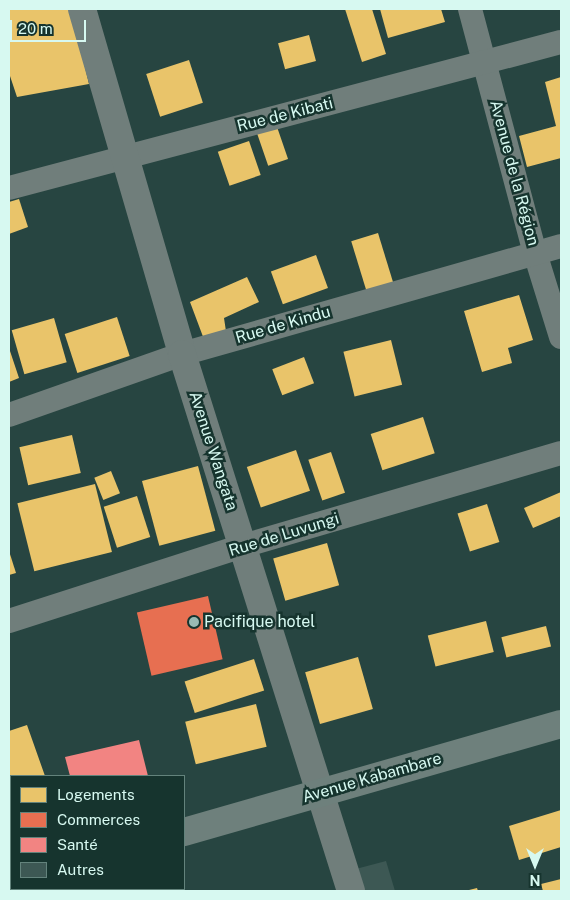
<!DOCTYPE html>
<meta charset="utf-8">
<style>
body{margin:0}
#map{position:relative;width:570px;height:900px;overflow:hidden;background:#274541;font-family:"Public Sans",sans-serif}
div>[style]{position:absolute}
.homes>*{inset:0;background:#e9c46a;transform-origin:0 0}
.shops>*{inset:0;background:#e76f51;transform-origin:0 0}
.health>*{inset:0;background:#f28482}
.building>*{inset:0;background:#3d5854}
.minor>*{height:24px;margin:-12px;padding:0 12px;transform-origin:12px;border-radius:12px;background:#707e7b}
.tertiary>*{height:28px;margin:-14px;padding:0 14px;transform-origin:14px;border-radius:14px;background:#707e7b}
.secondary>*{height:28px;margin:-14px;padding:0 14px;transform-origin:14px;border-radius:14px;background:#6e807c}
.dots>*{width:14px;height:14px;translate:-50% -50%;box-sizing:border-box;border:2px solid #16342e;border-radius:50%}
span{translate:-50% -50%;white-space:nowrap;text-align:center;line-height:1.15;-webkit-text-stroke:5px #16342e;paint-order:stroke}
.street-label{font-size:16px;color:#d7f9f1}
.poi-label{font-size:16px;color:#d7f9f1}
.left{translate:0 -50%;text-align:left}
.frame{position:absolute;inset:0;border:10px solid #d7f9f1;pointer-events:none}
.legend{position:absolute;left:10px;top:775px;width:175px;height:115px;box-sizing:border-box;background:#16342e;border:1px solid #63837c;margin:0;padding:6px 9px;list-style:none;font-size:15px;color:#d7f9f1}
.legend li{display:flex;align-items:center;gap:10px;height:25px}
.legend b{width:25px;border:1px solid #63837c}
.north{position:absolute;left:510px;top:840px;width:50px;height:50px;-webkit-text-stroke:4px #16342e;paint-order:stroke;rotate:180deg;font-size:14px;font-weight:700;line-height:20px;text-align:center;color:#d7f9f1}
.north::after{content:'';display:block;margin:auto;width:18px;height:22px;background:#d7f9f1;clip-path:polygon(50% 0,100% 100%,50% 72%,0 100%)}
.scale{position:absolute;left:10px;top:20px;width:76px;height:22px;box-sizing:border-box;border:2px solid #d7f9f1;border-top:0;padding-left:6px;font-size:15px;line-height:18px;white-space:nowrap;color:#d7f9f1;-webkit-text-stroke:4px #16342e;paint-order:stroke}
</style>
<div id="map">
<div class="homes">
<div style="clip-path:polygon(9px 9px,71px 9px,89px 84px,17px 97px,9px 73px)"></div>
<div style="clip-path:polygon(345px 9px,372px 9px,386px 54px,362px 62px)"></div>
<div style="clip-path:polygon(380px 9px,441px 9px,445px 22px,388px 38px)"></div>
<div style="left:309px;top:35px;width:27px;height:32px;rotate:75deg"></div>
<div style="left:189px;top:60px;width:45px;height:45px;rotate:72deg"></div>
<div style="clip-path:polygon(561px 77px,561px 158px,527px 167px,519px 136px,556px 126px,545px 82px)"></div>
<div style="left:276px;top:124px;width:37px;height:21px;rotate:71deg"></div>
<div style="left:249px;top:141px;width:36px;height:33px;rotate:71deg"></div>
<div style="clip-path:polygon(19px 199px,28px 227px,9px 234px,9px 202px)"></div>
<div style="left:378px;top:233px;width:55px;height:28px;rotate:73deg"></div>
<div style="left:316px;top:255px;width:35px;height:48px;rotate:70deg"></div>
<div style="clip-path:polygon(247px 277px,259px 302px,224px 318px,227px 338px,205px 342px,190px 302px)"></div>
<div style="clip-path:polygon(519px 295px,533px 340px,508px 348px,512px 363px,482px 372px,464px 311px)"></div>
<div style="left:117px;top:317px;width:41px;height:55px;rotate:72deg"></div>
<div style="left:54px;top:318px;width:46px;height:44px;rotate:74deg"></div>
<div style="left:391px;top:340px;width:46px;height:49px;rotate:76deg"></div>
<div style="clip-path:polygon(9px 348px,19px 378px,9px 382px)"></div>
<div style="left:304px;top:357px;width:28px;height:34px;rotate:69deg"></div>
<div style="left:423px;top:417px;width:38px;height:55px;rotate:72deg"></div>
<div style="left:72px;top:435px;width:39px;height:54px;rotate:77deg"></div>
<div style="left:296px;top:450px;width:43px;height:52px;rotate:71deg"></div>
<div style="left:331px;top:452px;width:43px;height:24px;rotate:71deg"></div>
<div style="left:198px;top:466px;width:67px;height:58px;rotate:75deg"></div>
<div style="left:111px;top:471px;width:24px;height:18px;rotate:68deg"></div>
<div style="left:95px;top:484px;width:70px;height:80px;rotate:76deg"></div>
<div style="clip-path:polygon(561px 492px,561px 516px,533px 528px,524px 508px)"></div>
<div style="left:137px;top:496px;width:43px;height:35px;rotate:72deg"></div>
<div style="left:487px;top:504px;width:40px;height:31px;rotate:72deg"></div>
<div style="left:327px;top:543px;width:44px;height:56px;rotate:74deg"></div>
<div style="clip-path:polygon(9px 551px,16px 573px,9px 575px)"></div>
<div style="left:486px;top:621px;width:32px;height:60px;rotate:76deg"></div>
<div style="left:546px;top:626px;width:21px;height:46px;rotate:76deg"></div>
<div style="left:358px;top:657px;width:54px;height:55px;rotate:74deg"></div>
<div style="left:254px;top:659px;width:33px;height:73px;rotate:72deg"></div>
<div style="left:256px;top:704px;width:44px;height:73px;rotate:76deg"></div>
<div style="clip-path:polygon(27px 725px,45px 776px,11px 776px,9px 791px,9px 731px)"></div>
<div style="clip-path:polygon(561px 810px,561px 847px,519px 860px,509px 826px)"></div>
<div style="clip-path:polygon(561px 879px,561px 891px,543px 891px,541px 884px)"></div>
<div style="clip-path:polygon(477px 888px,478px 891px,465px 891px)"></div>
</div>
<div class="shops">
<div style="left:208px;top:596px;width:65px;height:73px;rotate:77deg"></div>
</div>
<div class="health">
<div style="clip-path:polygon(139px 740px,148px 776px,70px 776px,65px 757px)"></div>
</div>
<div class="building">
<div style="clip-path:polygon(386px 861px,395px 891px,358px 891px,352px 870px)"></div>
</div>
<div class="minor">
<div style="left:470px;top:9px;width:253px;rotate:75.1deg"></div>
<div style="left:535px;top:253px;width:88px;rotate:72.8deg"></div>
<div style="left:9px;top:188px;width:571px;rotate:-14.82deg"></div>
<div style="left:9px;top:415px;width:183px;rotate:-19.4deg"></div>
<div style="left:182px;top:354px;width:394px;rotate:-15.9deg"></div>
<div style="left:9px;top:621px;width:246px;rotate:-17.8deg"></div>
<div style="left:243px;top:546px;width:331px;rotate:-16.3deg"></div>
</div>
<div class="tertiary">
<div style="left:82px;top:9px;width:359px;rotate:73.8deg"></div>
<div style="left:182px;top:354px;width:563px;rotate:72.53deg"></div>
</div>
<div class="secondary">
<div style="left:184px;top:832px;width:392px;rotate:-16deg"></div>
<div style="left:9px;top:883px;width:2px;rotate:-27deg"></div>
</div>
<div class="dots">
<div style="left:194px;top:622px;background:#99bab3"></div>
</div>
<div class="street-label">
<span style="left:285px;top:115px;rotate:-14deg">Rue de Kibati</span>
<span style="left:514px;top:173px;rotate:75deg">Avenue de la Région</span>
<span style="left:283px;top:325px;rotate:-16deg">Rue de Kindu</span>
<span style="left:213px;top:451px;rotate:72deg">Avenue Wangata</span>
<span style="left:284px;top:535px;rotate:-17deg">Rue de Luvungi</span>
<span style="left:372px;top:778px;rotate:-16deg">Avenue Kabambare</span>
</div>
<div class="poi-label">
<span class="left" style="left:204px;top:622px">Pacifique hotel</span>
</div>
<div class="frame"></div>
<ul class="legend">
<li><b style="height:14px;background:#e9c46a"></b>Logements</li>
<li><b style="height:14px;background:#e76f51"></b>Commerces</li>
<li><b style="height:14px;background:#f28482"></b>Santé</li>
<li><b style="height:14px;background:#3d5854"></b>Autres</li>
</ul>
<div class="north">N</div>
<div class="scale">20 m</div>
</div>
